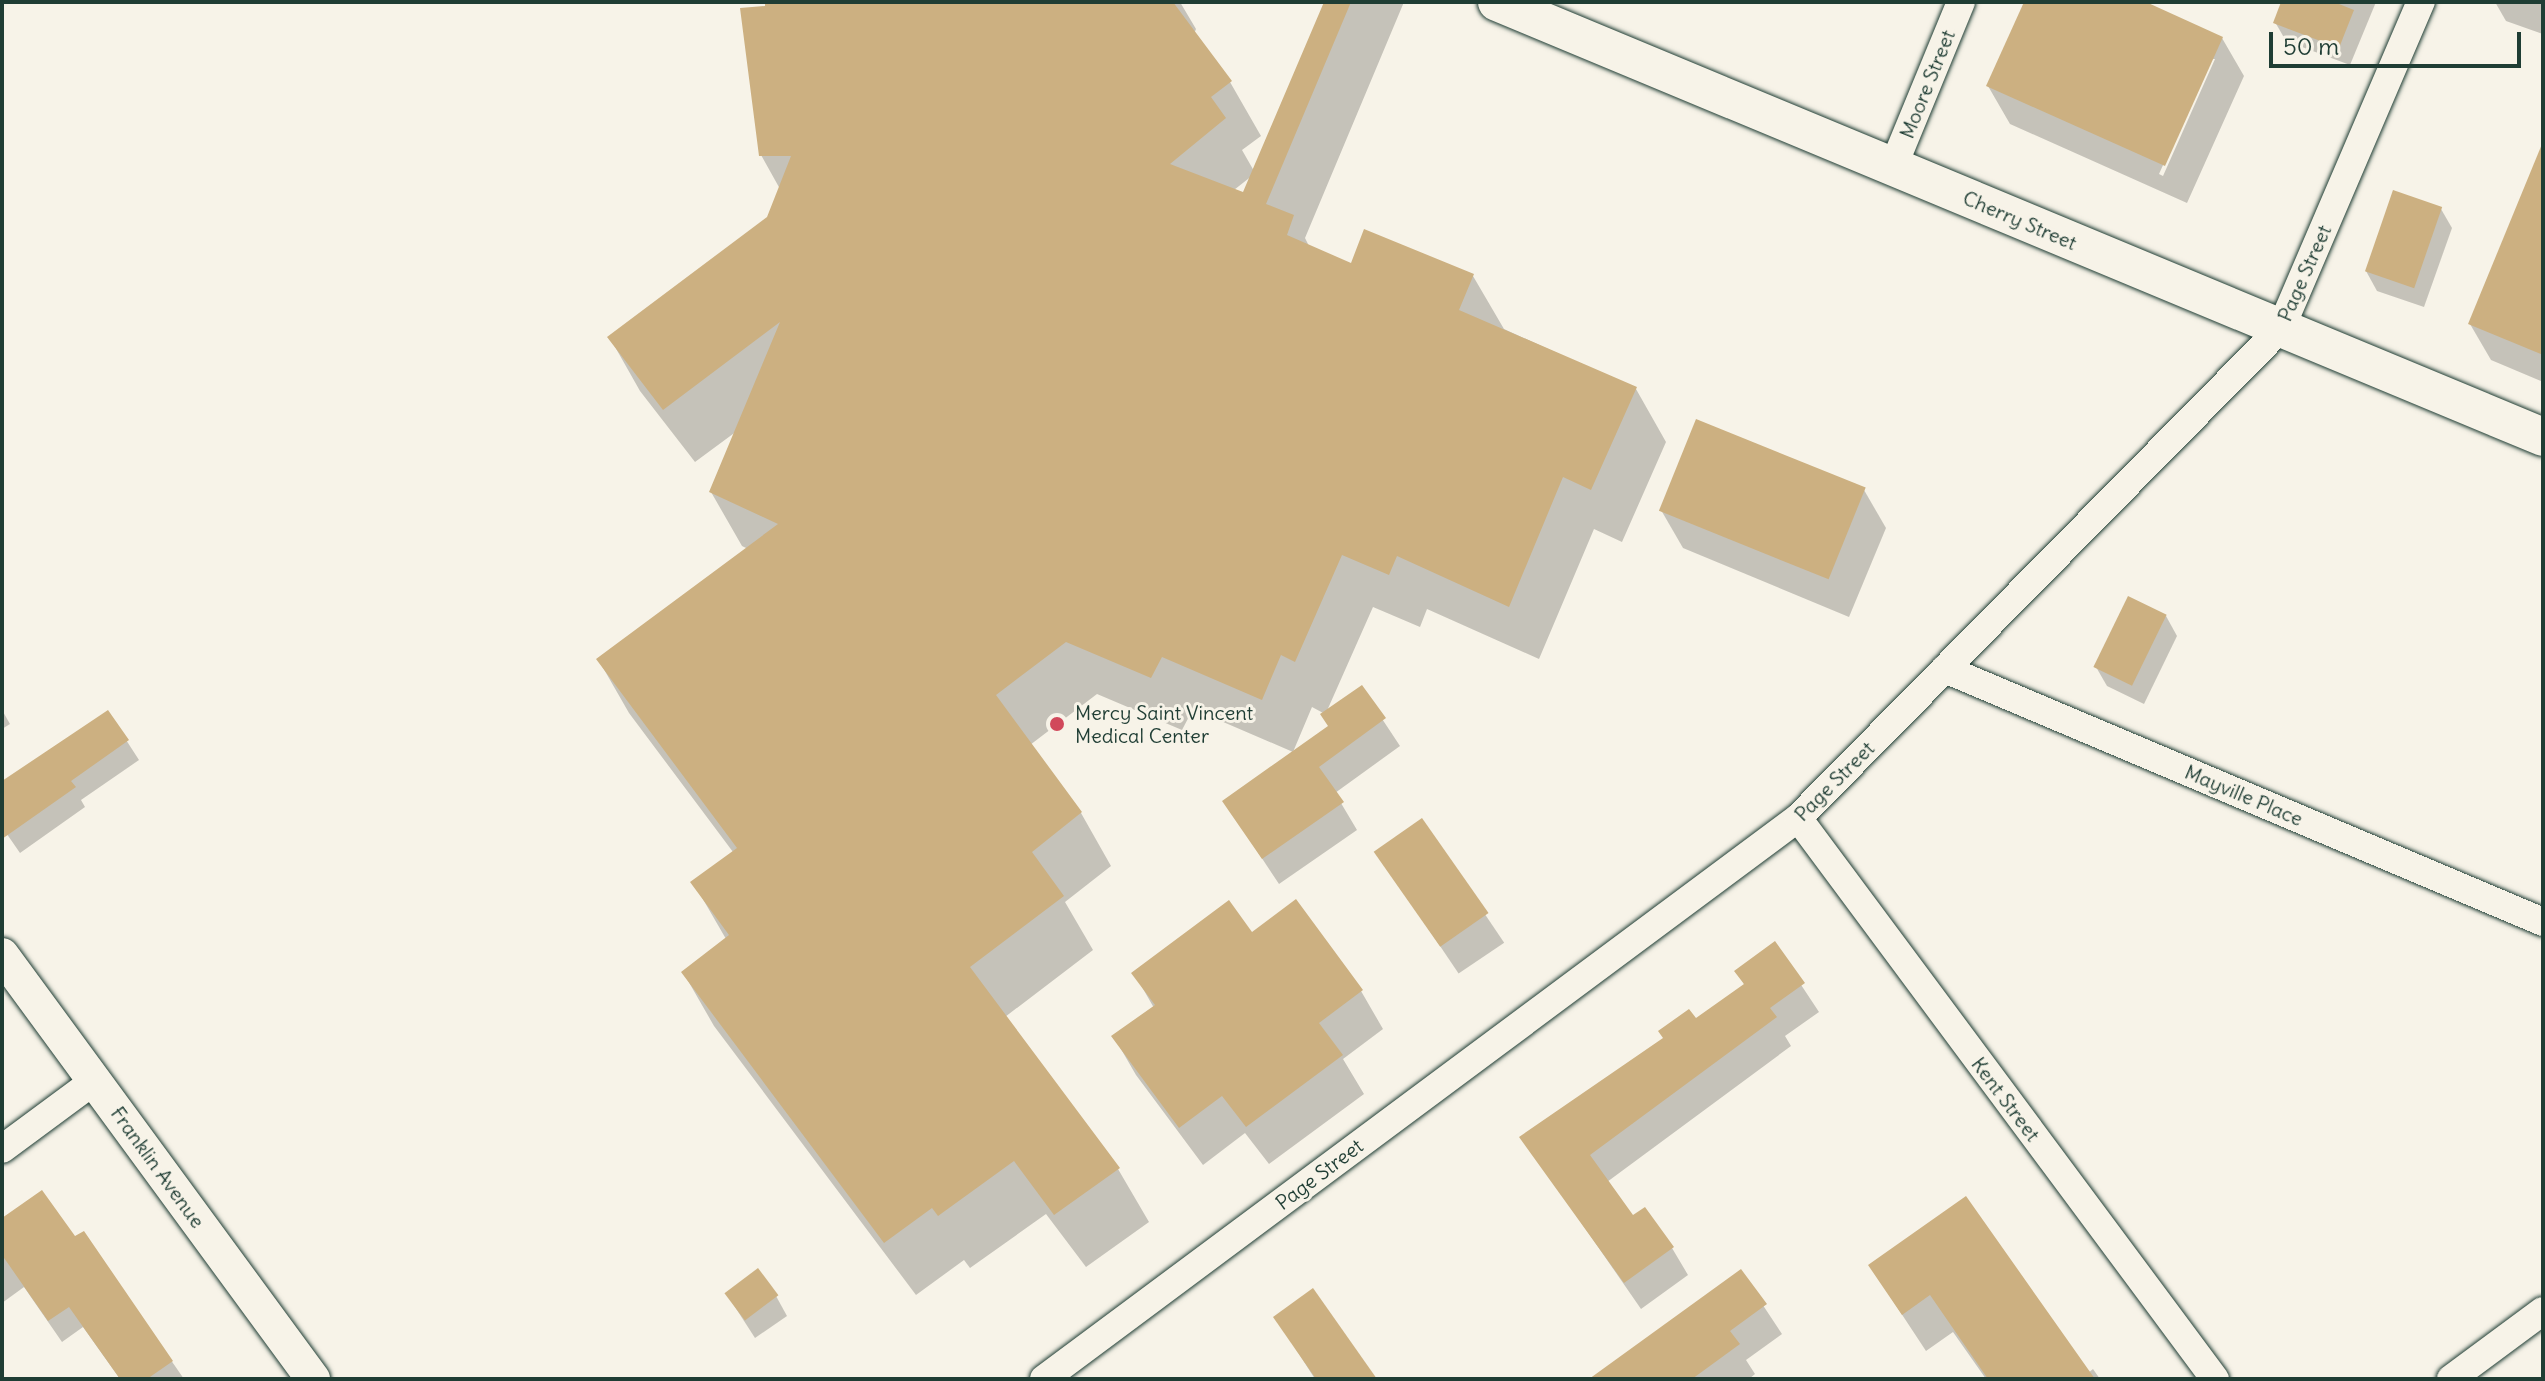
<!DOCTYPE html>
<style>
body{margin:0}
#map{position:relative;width:2545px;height:1381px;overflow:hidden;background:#f7f3e8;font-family:Delius,sans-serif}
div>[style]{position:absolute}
.shadow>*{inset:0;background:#0003;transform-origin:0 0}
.building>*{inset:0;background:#ccb081;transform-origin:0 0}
.roads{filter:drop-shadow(0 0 2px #1f3d34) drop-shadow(0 0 2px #1f3d34)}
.minor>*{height:28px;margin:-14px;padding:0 14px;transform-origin:14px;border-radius:14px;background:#f7f3e8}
.tertiary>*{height:34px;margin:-17px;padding:0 17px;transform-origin:17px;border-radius:17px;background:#f7f3e8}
.secondary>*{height:38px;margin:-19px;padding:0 19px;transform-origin:19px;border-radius:19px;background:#f7f3e8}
.dots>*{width:22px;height:22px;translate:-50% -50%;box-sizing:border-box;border:4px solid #f7f3e8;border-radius:50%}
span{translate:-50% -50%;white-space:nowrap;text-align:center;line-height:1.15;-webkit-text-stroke:6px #f7f3e8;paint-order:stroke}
.street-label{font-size:20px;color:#1f3d34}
.poi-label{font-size:20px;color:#1f3d34}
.left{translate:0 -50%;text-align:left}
.frame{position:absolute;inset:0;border:4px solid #1f3d34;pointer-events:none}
.scale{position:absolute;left:2269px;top:32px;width:252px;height:36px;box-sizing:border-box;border:4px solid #1f3d34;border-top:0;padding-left:10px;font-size:24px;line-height:28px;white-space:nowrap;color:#1f3d34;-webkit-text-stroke:6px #f7f3e8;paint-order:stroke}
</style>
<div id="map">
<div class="shadow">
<div style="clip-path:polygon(evenodd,767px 2px,1180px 2px,1196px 29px,1194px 34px,1230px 82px,1261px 136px,1242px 150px,1254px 171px,1326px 2px,1404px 2px,1305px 238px,1310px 248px,1352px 266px,1473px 276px,1504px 329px,1636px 389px,1666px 442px,1622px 542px,1594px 529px,1539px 659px,1427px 609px,1420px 627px,1373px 607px,1326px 713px,1361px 687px,1400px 746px,1335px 793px,1357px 830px,1279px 884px,1224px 801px,1330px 727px,1325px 714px,1312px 707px,1293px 752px,1193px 709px,1182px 730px,1097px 694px,1030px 745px,1081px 813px,1111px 866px,1065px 902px,1093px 950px,1005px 1017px,1118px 1169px,1149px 1222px,1086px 1267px,1046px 1214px,970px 1268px,964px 1260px,916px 1295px,714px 1026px,683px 972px,726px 939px,693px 882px,733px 852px,629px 713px,598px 659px,748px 549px,742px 546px,711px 492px,737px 431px,695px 462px,640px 391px,610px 338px,769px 218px,780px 189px,761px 155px,767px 2px,1253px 175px,1244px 194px,1234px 190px,1253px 175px)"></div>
<div style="clip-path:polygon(evenodd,2026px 2px,2141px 2px,2222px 38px,2244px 76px,2187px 203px,2010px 124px,1988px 86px,2026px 2px,2211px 59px,2215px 59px,2163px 176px,2159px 174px,2211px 59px)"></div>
<div style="clip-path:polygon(2283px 2px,2376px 2px,2350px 65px,2286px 41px,2275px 22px)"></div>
<div style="clip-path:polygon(2495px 2px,2543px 2px,2543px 34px,2506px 21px)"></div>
<div style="clip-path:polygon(2543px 177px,2543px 382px,2491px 360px,2470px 324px)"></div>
<div style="clip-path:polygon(2441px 209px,2452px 228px,2424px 307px,2377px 291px,2366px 271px)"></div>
<div style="clip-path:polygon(1864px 490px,1886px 528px,1849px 617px,1683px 548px,1661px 510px)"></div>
<div style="clip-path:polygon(2166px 616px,2177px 636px,2144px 704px,2107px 686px,2096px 667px)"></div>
<div style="clip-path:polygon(2px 710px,10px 724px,2px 729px)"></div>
<div style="clip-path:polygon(108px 712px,139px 760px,81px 800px,85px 807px,20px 853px,2px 827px,2px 784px)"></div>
<div style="left:1422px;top:821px;width:147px;height:55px;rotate:56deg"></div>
<div style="clip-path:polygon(1774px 944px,1819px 1012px,1785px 1036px,1791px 1046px,1607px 1182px,1633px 1218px,1672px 1248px,1688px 1275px,1641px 1309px,1522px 1137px,1745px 986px,1737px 971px)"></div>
<div style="clip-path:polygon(1134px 973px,1361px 991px,1383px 1029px,1343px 1059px,1364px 1094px,1269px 1164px,1245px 1133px,1203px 1165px,1136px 1075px,1114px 1037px,1154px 1008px)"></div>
<div style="clip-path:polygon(1966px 1199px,2088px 1373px,2093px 1369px,2100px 1379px,1986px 1379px,1953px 1332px,1926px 1351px,1870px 1266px)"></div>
<div style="clip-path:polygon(2px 1221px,75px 1239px,83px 1233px,184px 1379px,120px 1379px,83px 1327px,62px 1342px,24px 1287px,2px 1303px)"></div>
<div style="clip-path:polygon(1741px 1272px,1782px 1334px,1746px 1360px,1755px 1374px,1749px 1379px,1596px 1379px)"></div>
<div style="clip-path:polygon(726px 1293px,776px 1296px,787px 1316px,755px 1338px)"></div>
<div style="clip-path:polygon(1276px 1318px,1375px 1379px,1315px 1379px)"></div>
</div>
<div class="building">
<div style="clip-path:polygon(765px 2px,1173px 2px,1232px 81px,1211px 97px,1226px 118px,1170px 164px,1243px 192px,1324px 2px,1351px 2px,1266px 204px,1294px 215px,1287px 235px,1351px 263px,1364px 229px,1474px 274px,1459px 310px,1637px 387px,1591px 490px,1563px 477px,1509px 607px,1397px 556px,1389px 575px,1342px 555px,1295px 662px,1281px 655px,1262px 700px,1162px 657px,1151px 678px,1066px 642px,996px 695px,1082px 812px,1032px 852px,1064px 896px,970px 967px,1120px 1168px,1054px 1215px,1014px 1161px,938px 1216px,932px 1208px,884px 1243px,681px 972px,729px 935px,690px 882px,737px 848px,596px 659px,778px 524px,709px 492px,780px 322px,663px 410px,607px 337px,767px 217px,791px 156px,759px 156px,740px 8px,765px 6px)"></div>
<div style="clip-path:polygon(2024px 2px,2146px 2px,2223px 37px,2165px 166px,1986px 86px)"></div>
<div style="clip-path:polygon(2281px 2px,2334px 2px,2354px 10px,2339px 48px,2273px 23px)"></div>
<div style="clip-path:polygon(2542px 144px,2543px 145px,2543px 355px,2468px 324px)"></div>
<div style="left:2393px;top:190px;width:52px;height:86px;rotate:19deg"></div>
<div style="left:1696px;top:419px;width:183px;height:99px;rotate:22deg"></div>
<div style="left:2128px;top:596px;width:43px;height:79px;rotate:26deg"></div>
<div style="clip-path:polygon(1362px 685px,1386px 718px,1319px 767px,1344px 802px,1262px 859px,1222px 801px,1328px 726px,1320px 714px)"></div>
<div style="clip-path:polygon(108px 710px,129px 740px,71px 781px,76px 787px,2px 839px,2px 781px)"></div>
<div style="left:1422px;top:818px;width:116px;height:59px;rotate:55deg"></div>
<div style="clip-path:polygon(1296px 899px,1363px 990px,1319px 1023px,1343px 1055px,1246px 1127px,1222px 1096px,1179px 1128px,1111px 1036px,1155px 1005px,1131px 973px,1229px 900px,1252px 932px)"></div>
<div style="clip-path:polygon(1775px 941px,1805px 983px,1770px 1008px,1777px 1017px,1590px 1155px,1633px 1215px,1645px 1207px,1674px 1247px,1624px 1283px,1519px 1137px,1663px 1038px,1658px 1031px,1689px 1009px,1696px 1018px,1744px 984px,1734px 971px)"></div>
<div style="clip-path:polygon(42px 1190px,75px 1236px,84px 1231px,173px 1361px,147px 1379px,120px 1379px,69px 1307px,48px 1321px,2px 1255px,2px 1218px)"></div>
<div style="clip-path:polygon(1966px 1196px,2095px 1379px,1988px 1379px,1930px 1295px,1902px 1315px,1868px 1265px)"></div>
<div style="left:758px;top:1268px;width:34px;height:42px;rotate:53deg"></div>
<div style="clip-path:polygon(1741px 1269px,1767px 1304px,1730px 1331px,1740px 1344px,1692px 1379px,1589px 1379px)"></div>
<div style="clip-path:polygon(1313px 1288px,1377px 1379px,1316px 1379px,1273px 1317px)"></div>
</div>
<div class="roads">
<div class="minor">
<div style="left:1893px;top:167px;width:178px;rotate:-67.6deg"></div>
<div style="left:1945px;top:669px;width:649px;rotate:22.93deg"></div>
<div style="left:1798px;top:818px;width:699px;rotate:53.38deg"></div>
<div style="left:2px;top:1149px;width:114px;rotate:-36.5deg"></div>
<div style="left:1044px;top:1379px;width:940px;rotate:-36.65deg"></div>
<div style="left:1798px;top:818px;width:688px;rotate:-45.41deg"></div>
<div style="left:2281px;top:328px;width:355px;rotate:-66.8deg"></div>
<div style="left:2451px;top:1379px;width:114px;rotate:-36.5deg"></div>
</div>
<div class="tertiary">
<div style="left:2px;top:955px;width:526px;rotate:53.74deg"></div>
</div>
<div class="secondary">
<div style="left:1497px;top:2px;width:1133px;rotate:22.58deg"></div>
</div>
</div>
<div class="dots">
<div style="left:1057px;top:724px;background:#d1495b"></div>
</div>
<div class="street-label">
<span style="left:1927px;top:84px;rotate:-68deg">Moore Street</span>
<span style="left:2020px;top:220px;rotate:23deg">Cherry Street</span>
<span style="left:2304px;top:273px;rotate:-66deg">Page Street</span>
<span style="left:1834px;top:781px;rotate:-45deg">Page Street</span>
<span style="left:2244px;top:795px;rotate:23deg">Mayville Place</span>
<span style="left:2006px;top:1099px;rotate:53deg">Kent Street</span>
<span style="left:158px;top:1167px;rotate:54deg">Franklin Avenue</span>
<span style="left:1319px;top:1174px;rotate:-37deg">Page Street</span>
</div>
<div class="poi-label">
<span class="left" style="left:1075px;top:724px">Mercy Saint Vincent<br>Medical Center</span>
</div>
<div class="frame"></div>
<div class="scale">50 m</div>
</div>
